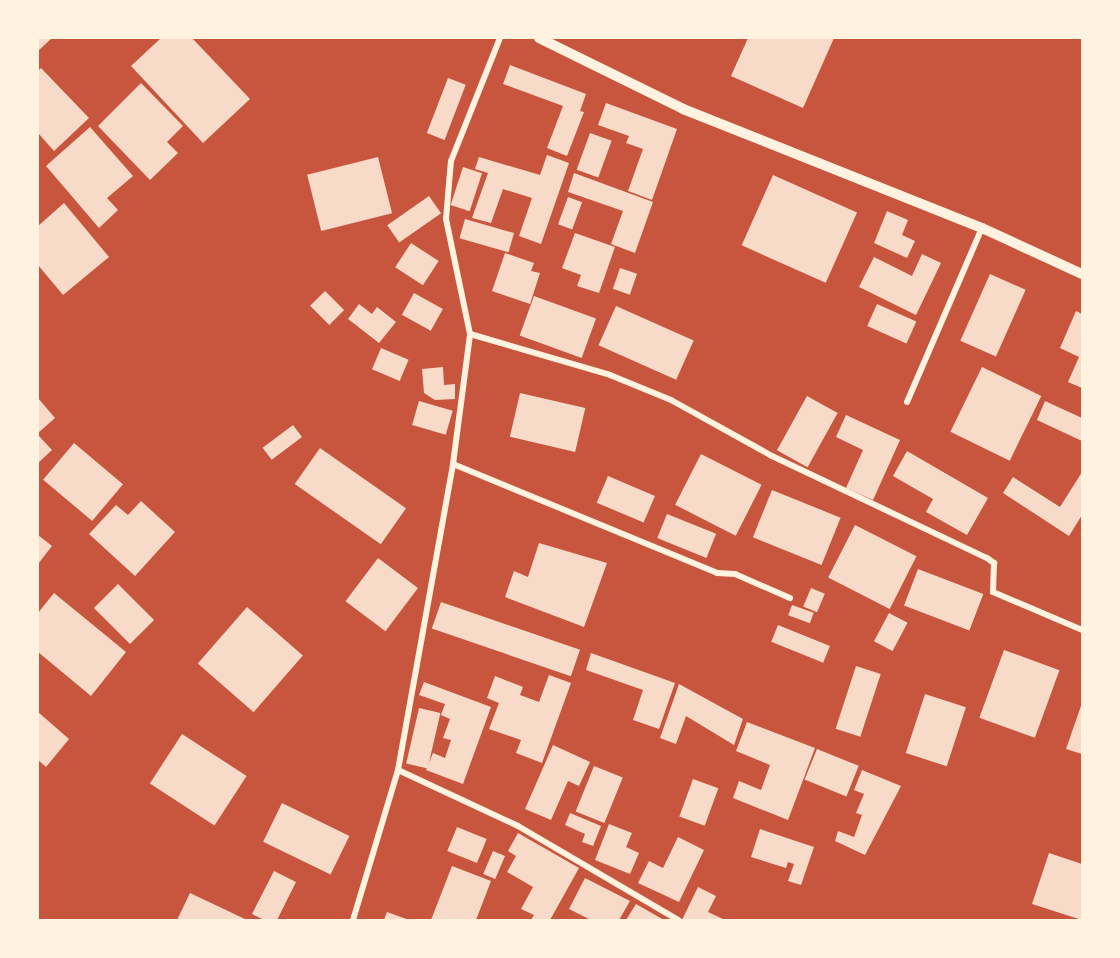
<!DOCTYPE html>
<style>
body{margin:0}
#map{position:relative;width:1120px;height:958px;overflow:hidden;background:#c8553d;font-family:"PT Sans",sans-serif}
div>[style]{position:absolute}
.building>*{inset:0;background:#f7dbc8;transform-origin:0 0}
.minor>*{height:6px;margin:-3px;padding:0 3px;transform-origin:3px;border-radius:3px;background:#fff3e0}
.tertiary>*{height:10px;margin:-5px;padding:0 5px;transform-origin:5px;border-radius:5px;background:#fff3e0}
span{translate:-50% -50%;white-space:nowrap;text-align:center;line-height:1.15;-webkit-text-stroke:5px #fff3e0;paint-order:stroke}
.frame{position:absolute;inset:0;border:39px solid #fff3e0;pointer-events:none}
</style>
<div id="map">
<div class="building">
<div style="clip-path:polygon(38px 38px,52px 38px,38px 51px)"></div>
<div style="clip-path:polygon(161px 38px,192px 38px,250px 99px,203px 143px,131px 66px)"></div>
<div style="clip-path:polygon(748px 38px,834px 38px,803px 108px,731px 76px)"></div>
<div style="clip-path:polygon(510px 65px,586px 94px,580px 111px,584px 112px,567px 156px,547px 148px,563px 106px,503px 84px)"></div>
<div style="clip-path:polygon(41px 68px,89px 118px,54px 151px,38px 133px,38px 71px)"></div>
<div style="left:448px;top:78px;width:19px;height:59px;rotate:21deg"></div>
<div style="clip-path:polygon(141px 83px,183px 126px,167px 142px,178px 153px,150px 180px,98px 126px)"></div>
<div style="clip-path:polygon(606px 103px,677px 129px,652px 200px,628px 191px,643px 149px,626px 143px,629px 136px,598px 125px)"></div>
<div style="clip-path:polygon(90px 127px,133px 176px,107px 198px,118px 210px,99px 228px,46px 166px)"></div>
<div style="left:590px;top:133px;width:23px;height:39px;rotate:20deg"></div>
<div style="clip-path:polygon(547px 155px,569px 163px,541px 244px,519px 236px,532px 198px,503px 189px,491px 223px,472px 218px,488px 173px,475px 169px,479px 157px,540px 175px)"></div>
<div style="left:378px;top:157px;width:58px;height:73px;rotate:76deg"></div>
<div style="left:463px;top:167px;width:20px;height:40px;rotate:18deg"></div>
<div style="clip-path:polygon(574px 173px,653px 202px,635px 253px,611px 244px,623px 211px,568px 192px)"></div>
<div style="left:773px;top:175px;width:92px;height:77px;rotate:24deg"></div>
<div style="left:429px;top:196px;width:21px;height:51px;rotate:55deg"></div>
<div style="left:568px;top:197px;width:15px;height:29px;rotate:20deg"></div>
<div style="clip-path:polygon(64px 203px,109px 257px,63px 295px,38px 265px,38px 226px)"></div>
<div style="clip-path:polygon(887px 211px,908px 220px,902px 235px,915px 241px,907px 258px,874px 243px)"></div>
<div style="left:465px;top:219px;width:51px;height:20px;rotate:16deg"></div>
<div style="clip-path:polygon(575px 233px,615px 247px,599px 293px,577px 286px,581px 275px,562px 268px)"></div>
<div style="left:411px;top:243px;width:33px;height:29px;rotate:33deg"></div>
<div style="clip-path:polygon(505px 253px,534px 263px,531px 271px,540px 273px,530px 304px,492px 291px)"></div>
<div style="clip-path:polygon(922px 254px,941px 263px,916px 315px,859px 287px,874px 257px,912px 276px)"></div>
<div style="left:620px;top:268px;width:18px;height:22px;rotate:19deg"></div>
<div style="left:990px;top:274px;width:39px;height:73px;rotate:24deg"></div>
<div style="left:325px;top:291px;width:27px;height:21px;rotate:45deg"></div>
<div style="left:414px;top:293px;width:33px;height:25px;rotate:29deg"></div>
<div style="left:534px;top:296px;width:66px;height:42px;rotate:20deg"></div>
<div style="clip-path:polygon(359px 304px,372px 314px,377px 307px,396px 322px,379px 343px,348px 319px)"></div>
<div style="left:877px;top:304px;width:43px;height:24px;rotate:24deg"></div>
<div style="left:616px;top:306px;width:85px;height:43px;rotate:24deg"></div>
<div style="clip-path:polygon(1076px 311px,1082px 314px,1082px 388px,1068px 382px,1079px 357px,1060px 348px)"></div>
<div style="left:381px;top:348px;width:30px;height:23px;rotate:23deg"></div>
<div style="clip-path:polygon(443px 367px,444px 385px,455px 384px,455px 399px,435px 400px,424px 393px,422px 369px)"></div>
<div style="left:982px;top:367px;width:66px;height:72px;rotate:26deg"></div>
<div style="left:520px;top:393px;width:67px;height:45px;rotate:13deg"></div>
<div style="left:807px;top:396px;width:35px;height:62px;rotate:29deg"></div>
<div style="clip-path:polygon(38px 398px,55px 418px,38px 433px)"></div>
<div style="left:419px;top:401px;width:35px;height:25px;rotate:16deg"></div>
<div style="clip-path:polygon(1045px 401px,1082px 418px,1082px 441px,1037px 420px)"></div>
<div style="clip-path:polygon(846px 415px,900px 440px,873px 500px,846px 488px,863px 450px,836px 437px)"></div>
<div style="left:293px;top:425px;width:15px;height:38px;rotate:53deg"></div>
<div style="clip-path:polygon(39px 436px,52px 450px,38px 463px,38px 438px)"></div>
<div style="left:74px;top:443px;width:64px;height:48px;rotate:40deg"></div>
<div style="left:320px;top:448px;width:105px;height:44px;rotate:35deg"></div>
<div style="clip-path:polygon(907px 451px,988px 498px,967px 535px,926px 512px,933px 499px,893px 476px)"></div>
<div style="left:701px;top:454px;width:68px;height:57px;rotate:27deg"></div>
<div style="clip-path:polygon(1082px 472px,1082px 515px,1069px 536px,1003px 493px,1013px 477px,1060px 507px)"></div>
<div style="left:608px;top:476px;width:51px;height:29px;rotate:23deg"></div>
<div style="left:772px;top:490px;width:74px;height:51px;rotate:22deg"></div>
<div style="clip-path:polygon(141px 501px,175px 532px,135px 576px,89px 534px,116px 505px,128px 515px)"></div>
<div style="left:667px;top:514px;width:53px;height:26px;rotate:22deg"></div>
<div style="left:855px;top:525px;width:69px;height:59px;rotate:27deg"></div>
<div style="clip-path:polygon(38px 535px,52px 546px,38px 564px)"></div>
<div style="clip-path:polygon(539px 543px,607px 563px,584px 627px,505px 597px,514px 571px,528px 577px)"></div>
<div style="left:378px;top:558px;width:50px;height:54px;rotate:37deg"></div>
<div style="left:918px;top:569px;width:70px;height:39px;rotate:21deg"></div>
<div style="left:118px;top:584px;width:51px;height:34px;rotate:45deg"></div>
<div style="left:811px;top:588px;width:15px;height:20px;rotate:23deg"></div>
<div style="clip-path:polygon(54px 593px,126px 652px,91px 696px,38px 652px,38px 613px)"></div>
<div style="left:441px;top:602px;width:147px;height:28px;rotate:19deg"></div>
<div style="left:792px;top:605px;width:23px;height:11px;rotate:20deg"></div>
<div style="left:247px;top:607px;width:74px;height:75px;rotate:41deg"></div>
<div style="left:889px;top:613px;width:21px;height:32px;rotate:28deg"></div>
<div style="left:778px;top:625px;width:56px;height:18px;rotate:22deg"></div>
<div style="left:1004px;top:650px;width:59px;height:72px;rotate:20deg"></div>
<div style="clip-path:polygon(591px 653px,675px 683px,659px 729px,633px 720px,643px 690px,586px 670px)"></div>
<div style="left:856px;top:666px;width:26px;height:66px;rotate:18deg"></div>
<div style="clip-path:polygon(549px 675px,571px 683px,542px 763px,516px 753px,521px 740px,489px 729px,499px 703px,487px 698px,495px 676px,523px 687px,520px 695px,539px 702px)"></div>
<div style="clip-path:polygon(424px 682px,491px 707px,463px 784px,426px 770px,433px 753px,445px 758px,451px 740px,443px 738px,450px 719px,441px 715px,445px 704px,419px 695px)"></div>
<div style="clip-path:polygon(679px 684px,743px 719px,734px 745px,686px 716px,676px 744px,660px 738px)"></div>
<div style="left:925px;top:694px;width:43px;height:62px;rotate:18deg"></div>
<div style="clip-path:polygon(1082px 703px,1082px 754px,1066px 749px)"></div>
<div style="left:419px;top:708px;width:22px;height:57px;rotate:13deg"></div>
<div style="clip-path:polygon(38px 712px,69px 739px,46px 767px,38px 760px)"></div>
<div style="clip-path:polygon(747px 722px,815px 748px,788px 820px,733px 798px,739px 781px,761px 790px,770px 765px,736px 751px)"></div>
<div style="left:182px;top:734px;width:77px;height:59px;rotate:33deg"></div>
<div style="clip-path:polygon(553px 745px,590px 762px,579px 786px,568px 781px,551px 820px,525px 809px)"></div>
<div style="left:817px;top:749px;width:45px;height:33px;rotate:22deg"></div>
<div style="left:594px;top:766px;width:31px;height:49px;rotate:22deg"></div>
<div style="clip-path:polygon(862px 770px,901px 786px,865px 855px,835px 841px,838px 831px,854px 837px,862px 815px,856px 813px,864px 794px,854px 790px)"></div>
<div style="left:693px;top:779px;width:27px;height:40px;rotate:20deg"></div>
<div style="left:282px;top:803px;width:75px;height:43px;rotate:26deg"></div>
<div style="clip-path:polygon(570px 813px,601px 826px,593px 846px,582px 842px,585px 834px,565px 825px)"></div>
<div style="clip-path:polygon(609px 824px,632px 833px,626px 847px,639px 853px,630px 874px,595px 860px)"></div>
<div style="left:457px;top:827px;width:32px;height:26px;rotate:22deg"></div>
<div style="clip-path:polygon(760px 829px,814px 847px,801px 885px,788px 881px,794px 864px,788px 862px,786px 868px,751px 857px)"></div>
<div style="clip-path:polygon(518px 833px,579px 868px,550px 920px,531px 920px,534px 915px,521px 909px,533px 887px,507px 872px,516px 856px,508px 851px)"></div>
<div style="clip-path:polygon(678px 837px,704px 850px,679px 902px,638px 883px,649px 861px,663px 868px)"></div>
<div style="left:493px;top:851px;width:13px;height:25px;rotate:23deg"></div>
<div style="clip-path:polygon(1049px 853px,1082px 864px,1082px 920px,1032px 904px)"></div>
<div style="clip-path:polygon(452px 866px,491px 881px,476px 920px,431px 920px)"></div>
<div style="clip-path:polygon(274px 871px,296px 882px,277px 920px,264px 920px,252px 914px)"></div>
<div style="clip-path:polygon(585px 878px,630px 901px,619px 920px,591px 920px,569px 909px)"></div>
<div style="clip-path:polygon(698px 887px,716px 896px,708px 912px,725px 920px,682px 920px)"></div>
<div style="clip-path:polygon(190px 893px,247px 920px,177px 920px)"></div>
<div style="clip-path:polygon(636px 904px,664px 920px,626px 920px)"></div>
<div style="clip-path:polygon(387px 912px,409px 920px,384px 920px)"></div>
</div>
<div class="minor">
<div style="left:470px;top:334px;width:146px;rotate:16.3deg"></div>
<div style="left:610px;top:375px;width:66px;rotate:22.3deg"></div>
<div style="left:671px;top:400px;width:115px;rotate:29deg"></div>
<div style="left:772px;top:456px;width:238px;rotate:25.4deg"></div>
<div style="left:987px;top:558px;width:9px;rotate:36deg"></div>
<div style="left:994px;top:563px;width:29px;rotate:92deg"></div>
<div style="left:993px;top:592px;width:97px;rotate:23.1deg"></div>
<div style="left:907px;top:402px;width:189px;rotate:-66.7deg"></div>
<div style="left:453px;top:464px;width:286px;rotate:22.4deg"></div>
<div style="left:717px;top:573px;width:18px;rotate:3deg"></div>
<div style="left:735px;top:574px;width:60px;rotate:23.6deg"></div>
<div style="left:398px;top:770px;width:132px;rotate:25deg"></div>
<div style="left:518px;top:826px;width:186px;rotate:30.4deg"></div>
<div style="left:353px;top:920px;width:157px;rotate:-73.3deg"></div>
<div style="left:398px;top:770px;width:311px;rotate:-79.8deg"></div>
<div style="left:453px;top:464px;width:131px;rotate:-82.5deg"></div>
<div style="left:470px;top:334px;width:117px;rotate:-101.8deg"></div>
<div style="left:446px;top:219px;width:58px;rotate:-85.1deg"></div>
<div style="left:451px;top:161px;width:132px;rotate:-68.3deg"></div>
</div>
<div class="tertiary">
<div style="left:539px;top:38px;width:161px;rotate:26.2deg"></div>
<div style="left:683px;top:109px;width:322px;rotate:21.7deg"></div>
<div style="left:982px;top:228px;width:110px;rotate:24.7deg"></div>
</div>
<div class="frame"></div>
</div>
